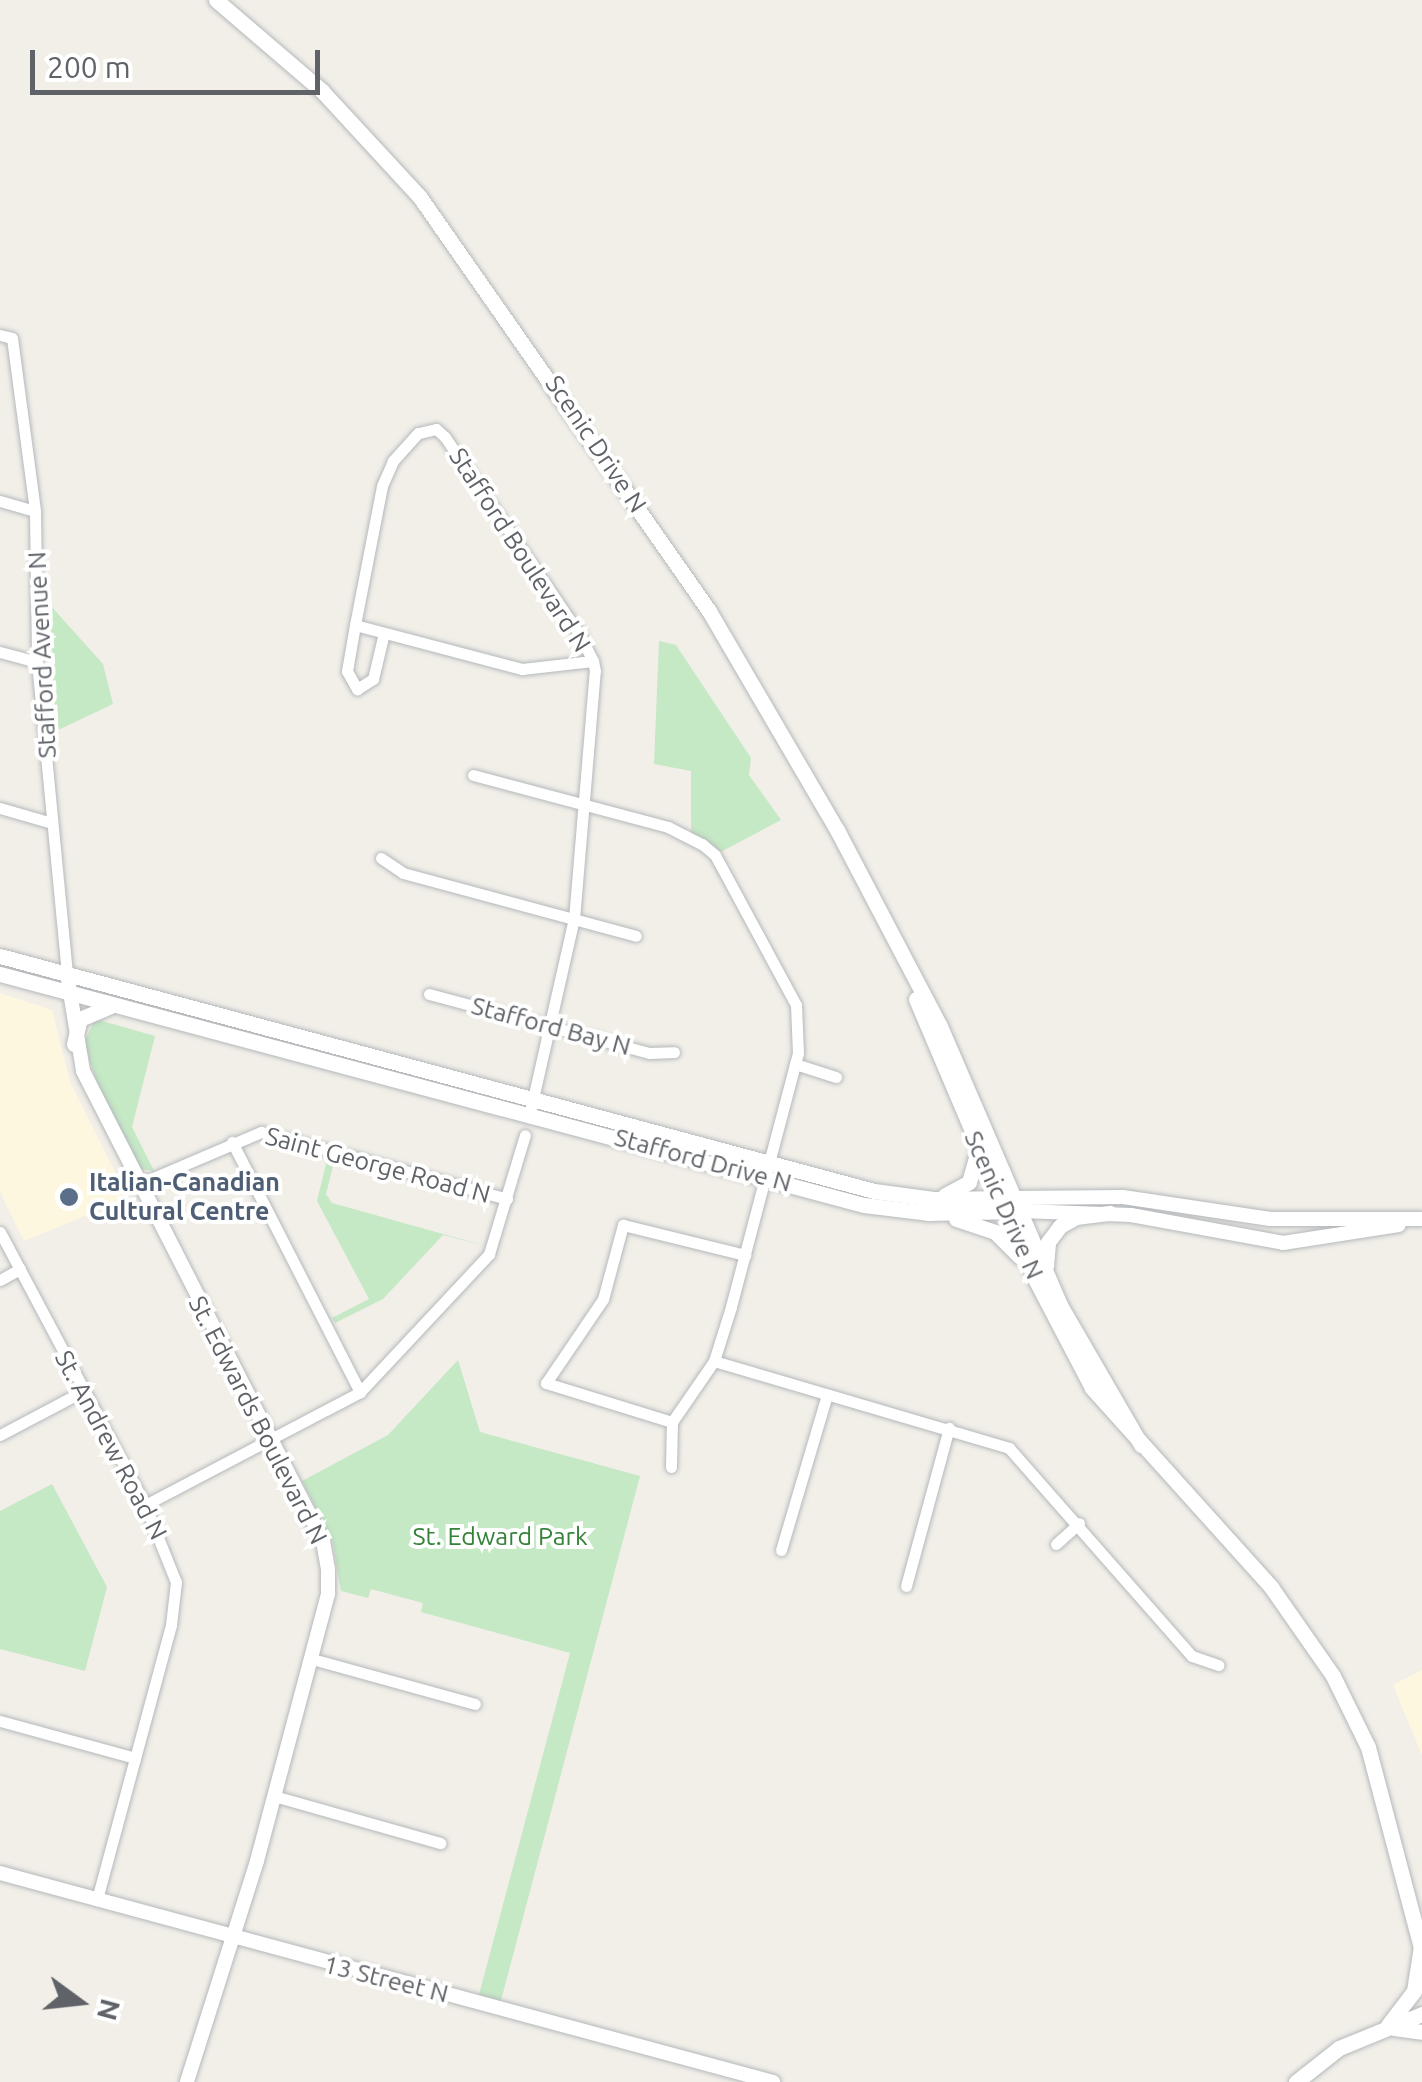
<!DOCTYPE html>
<style>
body{margin:0}
#map{position:relative;width:1422px;height:2082px;overflow:hidden;background:#f1efe8;font-family:Ubuntu,sans-serif}
div>[style]{position:absolute}
.commercial>*{inset:0;background:#fef7e0}
.green>*{inset:0;background:#c5e8c5}
.roads{filter:drop-shadow(0 0 2px #b5b8bc) drop-shadow(0 0 2px #b5b8bc)}
.minor>*{height:11px;margin:-5.5px;padding:0 5.5px;transform-origin:5.5px;border-radius:5.5px;background:#fff}
.tertiary>*{height:14px;margin:-7px;padding:0 7px;transform-origin:7px;border-radius:7px;background:#fff}
.secondary>*{height:15px;margin:-7.5px;padding:0 7.5px;transform-origin:7.5px;border-radius:7.5px;background:#fff}
.dots>*{width:28px;height:28px;translate:-50% -50%;box-sizing:border-box;border:5px solid #fff;border-radius:50%}
span{translate:-50% -50%;white-space:nowrap;text-align:center;line-height:1.15;-webkit-text-stroke:8px #fff;paint-order:stroke}
.street-label{font-size:25px;color:#5f6368}
.service-label{font-size:25px;color:#4e5e75;font-weight:700}
.left{translate:0 -50%;text-align:left}
.park-label{font-size:25px;color:#348238}
.north{position:absolute;left:30px;top:1952px;width:100px;height:100px;-webkit-text-stroke:8px #fff;paint-order:stroke;rotate:105deg;font-size:28px;font-weight:700;line-height:40px;text-align:center;color:#5f6368}
.north::after{content:'';display:block;margin:auto;width:35px;height:45px;background:#5f6368;clip-path:polygon(50% 0,100% 100%,50% 72%,0 100%)}
.scale{position:absolute;left:30px;top:50px;width:290px;height:45px;box-sizing:border-box;border:5px solid #5f6368;border-top:0;padding-left:12px;font-size:30px;line-height:35px;white-space:nowrap;color:#5f6368;-webkit-text-stroke:8px #fff;paint-order:stroke}
</style>
<div id="map">
<div class="commercial">
<div style="clip-path:polygon(0 993px,52px 1010px,70px 1082px,128px 1198px,24px 1241px,0 1192px)"></div>
<div style="clip-path:polygon(1422px 1670px,1422px 1755px,1393px 1685px)"></div>
</div>
<div class="green">
<div style="clip-path:polygon(50px 605px,103px 664px,113px 704px,56px 731px)"></div>
<div style="clip-path:polygon(659px 641px,676px 645px,751px 758px,749px 775px,781px 820px,715px 855px,691px 836px,691px 771px,654px 764px)"></div>
<div style="clip-path:polygon(95px 1019px,155px 1036px,132px 1127px,154px 1171px,140px 1169px,98px 1086px,84px 1043px)"></div>
<div style="clip-path:polygon(327px 1160px,334px 1162px,326px 1194px,332px 1203px,486px 1246px,443px 1235px,383px 1299px,335px 1323px,332px 1318px,369px 1299px,317px 1201px)"></div>
<div style="clip-path:polygon(458px 1360px,480px 1432px,640px 1476px,499px 2008px,477px 2002px,570px 1653px,421px 1612px,423px 1603px,371px 1589px,368px 1598px,341px 1591px,332px 1539px,302px 1481px,388px 1435px)"></div>
<div style="clip-path:polygon(52px 1484px,107px 1587px,85px 1671px,0 1649px,0 1511px)"></div>
</div>
<div class="roads">
<div class="minor">
<div style="left:0;top:335px;width:12px;rotate:14deg"></div>
<div style="left:12px;top:338px;width:175px;rotate:82.4deg"></div>
<div style="left:35px;top:511px;width:151px;rotate:89.2deg"></div>
<div style="left:37px;top:662px;width:313px;rotate:84.5deg"></div>
<div style="left:0;top:501px;width:36px;rotate:16deg"></div>
<div style="left:355px;top:625px;width:47px;rotate:99.9deg"></div>
<div style="left:347px;top:671px;width:21px;rotate:61deg"></div>
<div style="left:357px;top:689px;width:19px;rotate:-32deg"></div>
<div style="left:373px;top:679px;width:47px;rotate:-76.6deg"></div>
<div style="left:0;top:652px;width:38px;rotate:15deg"></div>
<div style="left:473px;top:775px;width:202px;rotate:14.9deg"></div>
<div style="left:668px;top:827px;width:38px;rotate:27deg"></div>
<div style="left:702px;top:844px;width:17px;rotate:40deg"></div>
<div style="left:715px;top:855px;width:170px;rotate:61.6deg"></div>
<div style="left:796px;top:1005px;width:48px;rotate:87.6deg"></div>
<div style="left:798px;top:1053px;width:263px;rotate:104.8deg"></div>
<div style="left:731px;top:1307px;width:57px;rotate:107.5deg"></div>
<div style="left:714px;top:1361px;width:74px;rotate:124.5deg"></div>
<div style="left:672px;top:1422px;width:45px;rotate:91.3deg"></div>
<div style="left:0;top:808px;width:54px;rotate:16.1deg"></div>
<div style="left:381px;top:858px;width:27px;rotate:34deg"></div>
<div style="left:403px;top:873px;width:241px;rotate:15.1deg"></div>
<div style="left:429px;top:994px;width:228px;rotate:15deg"></div>
<div style="left:649px;top:1053px;width:25px;rotate:-2deg"></div>
<div style="left:795px;top:1064px;width:43px;rotate:17.6deg"></div>
<div style="left:530px;top:1112px;width:198px;rotate:-77.2deg"></div>
<div style="left:574px;top:919px;width:249px;rotate:-85.2deg"></div>
<div style="left:595px;top:671px;width:10px;rotate:-101deg"></div>
<div style="left:593px;top:661px;width:29px;rotate:-117deg"></div>
<div style="left:580px;top:635px;width:240px;rotate:-124.3deg"></div>
<div style="left:445px;top:437px;width:12px;rotate:-138deg"></div>
<div style="left:436px;top:429px;width:18px;rotate:167deg"></div>
<div style="left:418px;top:433px;width:38px;rotate:132deg"></div>
<div style="left:393px;top:461px;width:27px;rotate:114deg"></div>
<div style="left:382px;top:486px;width:142px;rotate:101deg"></div>
<div style="left:355px;top:625px;width:173px;rotate:14.8deg"></div>
<div style="left:522px;top:669px;width:71px;rotate:-6.4deg"></div>
<div style="left:232px;top:1142px;width:281px;rotate:62.9deg"></div>
<div style="left:139px;top:1184px;width:133px;rotate:-23.1deg"></div>
<div style="left:261px;top:1132px;width:255px;rotate:15.2deg"></div>
<div style="left:0;top:1232px;width:309px;rotate:62deg"></div>
<div style="left:145px;top:1505px;width:83px;rotate:68.1deg"></div>
<div style="left:176px;top:1582px;width:43px;rotate:96.6deg"></div>
<div style="left:171px;top:1625px;width:285px;rotate:105.1deg"></div>
<div style="left:0;top:1280px;width:23px;rotate:-29deg"></div>
<div style="left:714px;top:1361px;width:308px;rotate:16.4deg"></div>
<div style="left:1009px;top:1448px;width:277px;rotate:48.7deg"></div>
<div style="left:1192px;top:1656px;width:28px;rotate:19deg"></div>
<div style="left:672px;top:1422px;width:132px;rotate:-162.8deg"></div>
<div style="left:546px;top:1383px;width:102px;rotate:-55.8deg"></div>
<div style="left:603px;top:1299px;width:77px;rotate:-74.9deg"></div>
<div style="left:623px;top:1225px;width:126px;rotate:13.8deg"></div>
<div style="left:0;top:1435px;width:94px;rotate:-27.9deg"></div>
<div style="left:145px;top:1505px;width:243px;rotate:-27.7deg"></div>
<div style="left:360px;top:1392px;width:189px;rotate:-46.9deg"></div>
<div style="left:489px;top:1254px;width:124px;rotate:-73.2deg"></div>
<div style="left:1056px;top:1544px;width:31px;rotate:-42deg"></div>
<div style="left:781px;top:1550px;width:162px;rotate:-73.5deg"></div>
<div style="left:906px;top:1586px;width:164px;rotate:-74.8deg"></div>
<div style="left:312px;top:1659px;width:169px;rotate:15.4deg"></div>
<div style="left:0;top:1721px;width:140px;rotate:15.3deg"></div>
<div style="left:274px;top:1796px;width:173px;rotate:15.8deg"></div>
</div>
<div class="tertiary">
<div style="left:67px;top:974px;width:98px;rotate:80.6deg"></div>
<div style="left:83px;top:1071px;width:528px;rotate:62.95deg"></div>
<div style="left:323px;top:1541px;width:28px;rotate:80deg"></div>
<div style="left:328px;top:1569px;width:25px;rotate:90deg"></div>
<div style="left:328px;top:1594px;width:276px;rotate:104.9deg"></div>
<div style="left:257px;top:1861px;width:232px;rotate:107.6deg"></div>
<div style="left:1014px;top:1198px;width:109px;rotate:-0.5deg"></div>
<div style="left:1123px;top:1197px;width:149px;rotate:8.5deg"></div>
<div style="left:1270px;top:1219px;width:152px"></div>
<div style="left:1020px;top:1211px;width:111px;rotate:2.1deg"></div>
<div style="left:1131px;top:1215px;width:155px;rotate:10.4deg"></div>
<div style="left:1283px;top:1243px;width:117px;rotate:-8.8deg"></div>
<div style="left:0;top:1873px;width:801px;rotate:15.13deg"></div>
</div>
<div class="secondary">
<div style="left:216px;top:0;width:140px;rotate:40.6deg"></div>
<div style="left:322px;top:91px;width:143px;rotate:47.3deg"></div>
<div style="left:419px;top:196px;width:506px;rotate:55.05deg"></div>
<div style="left:709px;top:611px;width:254px;rotate:59.7deg"></div>
<div style="left:837px;top:830px;width:221px;rotate:62.3deg"></div>
<div style="left:940px;top:1026px;width:304px;rotate:66.7deg"></div>
<div style="left:1060px;top:1305px;width:162px;rotate:59.9deg"></div>
<div style="left:0;top:956px;width:905px;rotate:15.05deg"></div>
<div style="left:874px;top:1191px;width:60px;rotate:7.7deg"></div>
<div style="left:933px;top:1199px;width:76px;rotate:-0.8deg"></div>
<div style="left:0;top:974px;width:894px;rotate:14.97deg"></div>
<div style="left:864px;top:1205px;width:64px;rotate:7.1deg"></div>
<div style="left:928px;top:1213px;width:88px;rotate:-1.3deg"></div>
<div style="left:916px;top:999px;width:300px;rotate:67deg"></div>
<div style="left:1033px;top:1275px;width:127px;rotate:62.4deg"></div>
<div style="left:1092px;top:1388px;width:268px;rotate:48deg"></div>
<div style="left:1271px;top:1587px;width:108px;rotate:55.1deg"></div>
<div style="left:1333px;top:1676px;width:79px;rotate:63.8deg"></div>
<div style="left:1368px;top:1747px;width:211px;rotate:75.2deg"></div>
<div style="left:74px;top:1044px;width:26px;rotate:-77deg"></div>
<div style="left:80px;top:1019px;width:33px;rotate:-23deg"></div>
<div style="left:945px;top:1195px;width:27px;rotate:-28deg"></div>
<div style="left:969px;top:1182px;width:33px;rotate:-74deg"></div>
<div style="left:956px;top:1219px;width:41px;rotate:18.4deg"></div>
<div style="left:995px;top:1232px;width:35px;rotate:45deg"></div>
<div style="left:1046px;top:1266px;width:24px;rotate:-85deg"></div>
<div style="left:1048px;top:1242px;width:20px;rotate:-53deg"></div>
<div style="left:1060px;top:1226px;width:18px;rotate:-29deg"></div>
<div style="left:1076px;top:1217px;width:34px;rotate:-7deg"></div>
<div style="left:1388px;top:2025px;width:43px;rotate:-52.6deg"></div>
<div style="left:1414px;top:1991px;width:46px;rotate:-81.2deg"></div>
<div style="left:1394px;top:2028px;width:28px;rotate:8deg"></div>
<div style="left:1296px;top:2082px;width:55px;rotate:-38.3deg"></div>
<div style="left:1339px;top:2048px;width:90px;rotate:-22.3deg"></div>
</div>
</div>
<div class="dots">
<div style="left:69px;top:1197px;background:#5c6f8a"></div>
</div>
<div class="street-label">
<span style="left:596px;top:444px;rotate:56deg">Scenic Drive N</span>
<span style="left:520px;top:550px;rotate:57deg">Stafford Boulevard N</span>
<span style="left:42px;top:655px;rotate:-93deg">Stafford Avenue N</span>
<span style="left:551px;top:1026px;rotate:15deg">Stafford Bay N</span>
<span style="left:703px;top:1160px;rotate:15deg">Stafford Drive N</span>
<span style="left:378px;top:1165px;rotate:15deg">Saint George Road N</span>
<span style="left:1004px;top:1205px;rotate:66deg">Scenic Drive N</span>
<span style="left:258px;top:1420px;rotate:63deg">St. Edwards Boulevard N</span>
<span style="left:111px;top:1445px;rotate:62deg">St. Andrew Road N</span>
<span style="left:386px;top:1979px;rotate:14deg">13 Street N</span>
</div>
<div class="service-label">
<span class="left" style="left:89px;top:1197px">Italian-Canadian<br>Cultural Centre</span>
</div>
<div class="park-label">
<span style="left:500px;top:1536px">St. Edward Park</span>
</div>
<div class="north">N</div>
<div class="scale">200 m</div>
</div>
